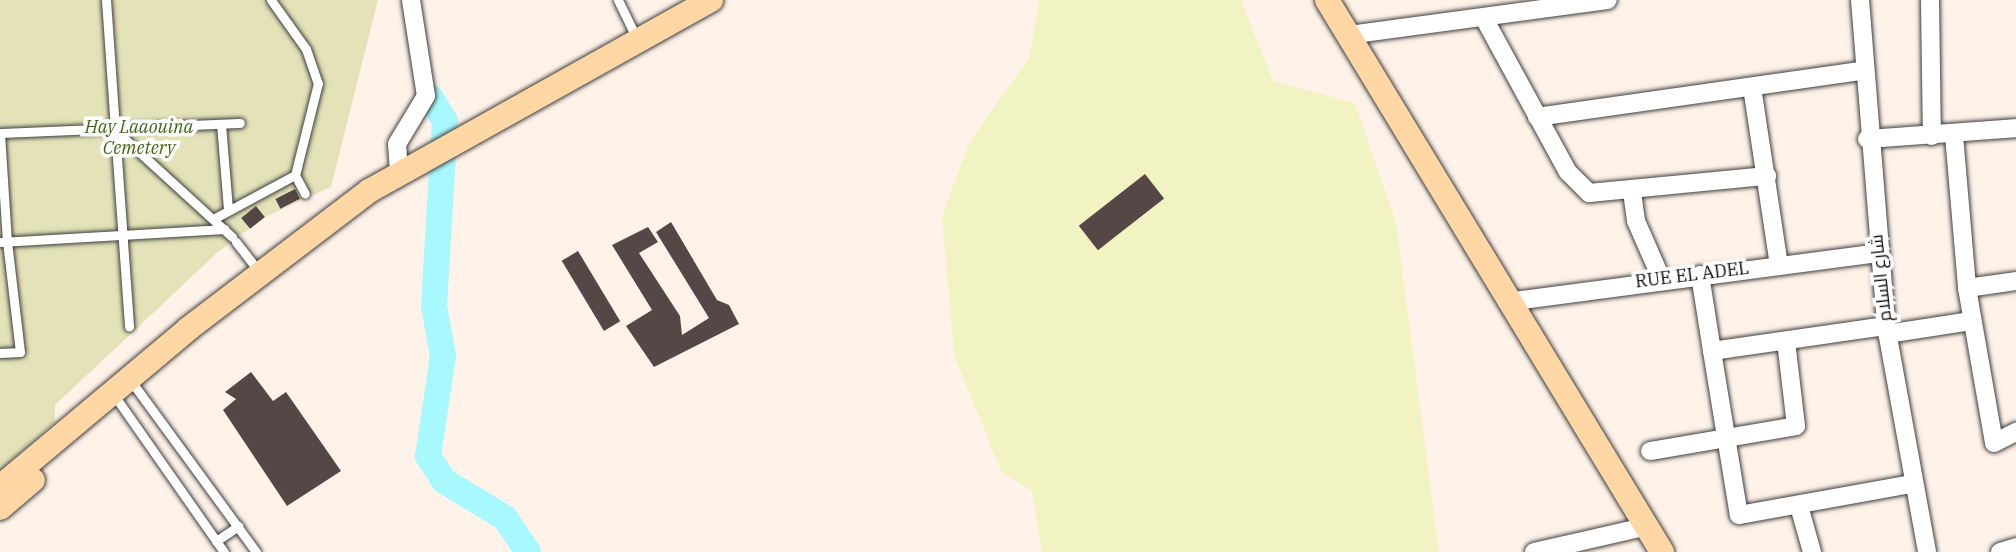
<!DOCTYPE html>
<meta charset="utf-8">
<style>
body{margin:0}
#map{position:relative;width:2016px;height:552px;overflow:hidden;background:#fff3e9;font-family:"IBM Plex Serif",Cairo,serif}
div>[style]{position:absolute}
.cemetery>*{inset:0;background:#e3e2b8}
.pitch>*{inset:0;background:#f2f3c2}
.river>*{height:26px;margin:-13px;padding:0 13px;transform-origin:13px;border-radius:13px;background:#a7f9fd}
.building>*{inset:0;background:#554746;transform-origin:0 0}
.roads{filter:drop-shadow(0 0 2px #3e3e3e) drop-shadow(0 0 2px #3e3e3e)}
.service>*{height:9px;margin:-4.5px;padding:0 4.5px;transform-origin:4.5px;border-radius:4.5px;background:#fff}
.minor>*{height:18px;margin:-9px;padding:0 9px;transform-origin:9px;border-radius:9px;background:#fff}
.secondary>*{height:24px;margin:-12px;padding:0 12px;transform-origin:12px;border-radius:12px;background:#ffd7a4}
span{translate:-50% -50%;white-space:nowrap;text-align:center;line-height:1.15;-webkit-text-stroke:7px #fff;paint-order:stroke}
.park-label{font-size:18px;color:#426816;font-style:italic}
.street-label{font-size:18px;color:#0b0b0b}
</style>
<div id="map">
<div class="cemetery">
<div style="clip-path:polygon(0 0,378px 0,331px 187px,265px 217px,218px 252px,55px 405px,55px 422px,0 470px)"></div>
</div>
<div class="pitch">
<div style="clip-path:polygon(1039px 0,1241px 0,1273px 81px,1355px 103px,1396px 223px,1439px 552px,1042px 552px,1032px 491px,1001px 471px,954px 355px,942px 216px,970px 141px,1029px 58px)"></div>
</div>
<div class="river">
<div style="left:431px;top:98px;width:27px;rotate:59deg"></div>
<div style="left:445px;top:121px;width:185px;rotate:93.4deg"></div>
<div style="left:434px;top:306px;width:51px;rotate:79.8deg"></div>
<div style="left:443px;top:356px;width:101px;rotate:98.5deg"></div>
<div style="left:428px;top:456px;width:30px;rotate:57deg"></div>
<div style="left:444px;top:481px;width:71px;rotate:31.2deg"></div>
<div style="left:505px;top:518px;width:41px;rotate:55.9deg"></div>
</div>
<div class="building">
<div style="left:1145px;top:174px;width:31px;height:84px;rotate:52deg"></div>
<div style="left:295px;top:189px;width:11px;height:22px;rotate:63deg"></div>
<div style="left:256px;top:206px;width:14px;height:19px;rotate:51deg"></div>
<div style="clip-path:polygon(671px 222px,717px 300px,729px 305px,739px 324px,654px 367px,626px 326px,652px 310px,612px 245px,648px 227px,658px 242px,639px 253px,680px 316px,682px 335px,709px 318px,656px 232px)"></div>
<div style="left:578px;top:251px;width:82px;height:19px;rotate:59deg"></div>
<div style="clip-path:polygon(251px 372px,273px 401px,286px 392px,341px 471px,287px 506px,223px 410px,236px 399px,225px 392px)"></div>
</div>
<div class="roads">
<div class="service">
<div style="left:106px;top:0;width:130px;rotate:86deg"></div>
<div style="left:115px;top:130px;width:159px;rotate:42.4deg"></div>
<div style="left:271px;top:0;width:60px;rotate:54.5deg"></div>
<div style="left:306px;top:49px;width:36px;rotate:71deg"></div>
<div style="left:318px;top:83px;width:95px;rotate:104deg"></div>
<div style="left:295px;top:175px;width:21px;rotate:62deg"></div>
<div style="left:618px;top:0;width:43px;rotate:64deg"></div>
<div style="left:221px;top:124px;width:85px;rotate:85.3deg"></div>
<div style="left:115px;top:130px;width:197px;rotate:85.9deg"></div>
<div style="left:215px;top:218px;width:91px;rotate:-28.3deg"></div>
<div style="left:0;top:242px;width:225px;rotate:-3.3deg"></div>
<div style="left:236px;top:242px;width:37px;rotate:52deg"></div>
<div style="left:0;top:353px;width:20px;rotate:-3deg"></div>
<div style="left:20px;top:352px;width:111px;rotate:-96.7deg"></div>
<div style="left:7px;top:242px;width:109px;rotate:-93.7deg"></div>
<div style="left:0;top:133px;width:240px;rotate:-2.4deg"></div>
<div style="left:131px;top:381px;width:212px;rotate:53.8deg"></div>
<div style="left:114px;top:395px;width:192px;rotate:55deg"></div>
<div style="left:216px;top:541px;width:27px;rotate:-34deg"></div>
</div>
<div class="minor">
<div style="left:1860px;top:0;width:327px;rotate:85.4deg"></div>
<div style="left:1886px;top:326px;width:230px;rotate:79.7deg"></div>
<div style="left:1930px;top:0;width:136px;rotate:89.2deg"></div>
<div style="left:1485px;top:20px;width:173px;rotate:61.4deg"></div>
<div style="left:1568px;top:172px;width:30px;rotate:45deg"></div>
<div style="left:1589px;top:193px;width:179px;rotate:-5.5deg"></div>
<div style="left:1349px;top:35px;width:261px;rotate:-7.7deg"></div>
<div style="left:1752px;top:87px;width:180px;rotate:81.4deg"></div>
<div style="left:1537px;top:117px;width:328px;rotate:-8.1deg"></div>
<div style="left:1954px;top:135px;width:154px;rotate:85.1deg"></div>
<div style="left:1967px;top:288px;width:157px;rotate:80.1deg"></div>
<div style="left:1994px;top:443px;width:25px;rotate:-27deg"></div>
<div style="left:1867px;top:139px;width:149px;rotate:-4.2deg"></div>
<div style="left:399px;top:172px;width:28px;rotate:-94deg"></div>
<div style="left:397px;top:144px;width:56px;rotate:-58.9deg"></div>
<div style="left:426px;top:96px;width:97px;rotate:-98.9deg"></div>
<div style="left:1632px;top:192px;width:29px;rotate:82deg"></div>
<div style="left:1636px;top:221px;width:62px;rotate:66.3deg"></div>
<div style="left:1700px;top:275px;width:77px;rotate:81deg"></div>
<div style="left:1712px;top:351px;width:176px;rotate:-8.2deg"></div>
<div style="left:1967px;top:288px;width:49px;rotate:-8.1deg"></div>
<div style="left:1507px;top:302px;width:374px;rotate:-7.5deg"></div>
<div style="left:1887px;top:334px;width:85px;rotate:-8.8deg"></div>
<div style="left:1712px;top:351px;width:166px;rotate:80.7deg"></div>
<div style="left:1739px;top:515px;width:176px;rotate:-10.2deg"></div>
<div style="left:1650px;top:451px;width:148px;rotate:-9.7deg"></div>
<div style="left:1796px;top:426px;width:86px;rotate:-96.7deg"></div>
<div style="left:1799px;top:506px;width:48px;rotate:74.2deg"></div>
<div style="left:1534px;top:552px;width:117px;rotate:-12.8deg"></div>
<div style="left:2000px;top:552px;width:17px;rotate:-17deg"></div>
</div>
<div class="secondary">
<div style="left:1327px;top:0;width:646px;rotate:58.75deg"></div>
<div style="left:0;top:487px;width:246px;rotate:-40deg"></div>
<div style="left:188px;top:329px;width:228px;rotate:-37.3deg"></div>
<div style="left:369px;top:191px;width:392px;rotate:-29.2deg"></div>
<div style="left:0;top:508px;width:43px;rotate:-40.3deg"></div>
</div>
</div>
<div class="park-label">
<span style="left:139px;top:138px">Hay Laaouina<br>Cemetery</span>
</div>
<div class="street-label">
<span style="left:1692px;top:275px;rotate:-7deg">RUE EL ADEL</span>
<span style="left:1881px;top:278px;rotate:-96deg">شارع السلام</span>
</div>
</div>
